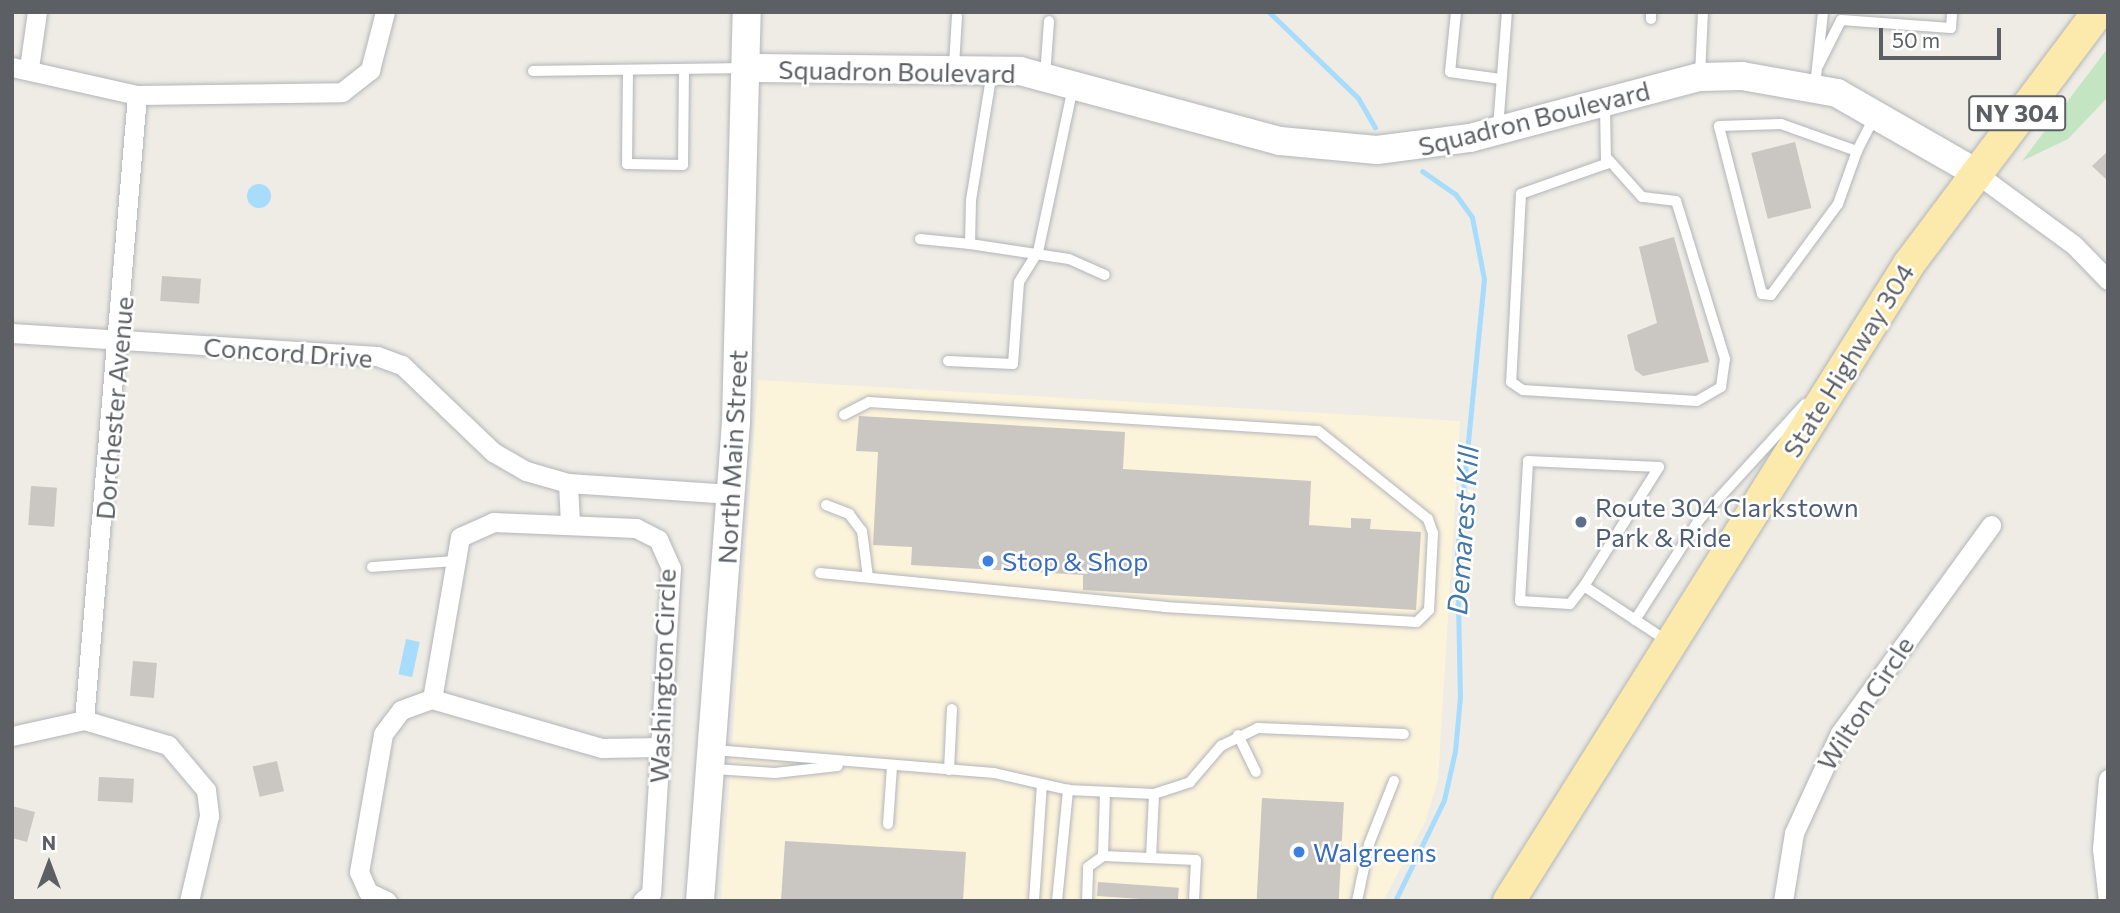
<!DOCTYPE html>
<style>
body{margin:0}
#map{position:relative;width:2120px;height:913px;overflow:hidden;background:#eeece5;font-family:Commissioner,sans-serif}
div>[style]{position:absolute}
.commercial>*{inset:0;background:#fcf3db}
.green>*{inset:0;background:#c4e5c2}
.water>*{inset:0;background:#a7dcfc;transform-origin:0 0}
.round{border-radius:50%}
.stream>*{height:5px;margin:-2.5px;padding:0 2.5px;transform-origin:2.5px;border-radius:2.5px;background:#a7dcfc}
.building>*{inset:0;background:#cac6c2;transform-origin:0 0}
.roads{filter:drop-shadow(0 0 2px #b2b5b9) drop-shadow(0 0 2px #b2b5b9)}
.lane>*{height:10px;margin:-5px;padding:0 5px;transform-origin:5px;border-radius:5px;background:#fff}
.street>*{height:19px;margin:-9.5px;padding:0 9.5px;transform-origin:9.5px;border-radius:9.5px;background:#fff}
.secondary>*{height:28px;margin:-14px;padding:0 14px;transform-origin:14px;border-radius:14px;background:#fff}
.primary>*{height:32px;margin:-16px;padding:0 16px;transform-origin:16px;border-radius:16px;background:#fceaac}
.dots>*{width:19px;height:19px;translate:-50% -50%;box-sizing:border-box;border:4px solid #fff;border-radius:50%}
span{translate:-50% -50%;white-space:nowrap;text-align:center;line-height:1.15;-webkit-text-stroke:5px #fff;paint-order:stroke}
.shield-label span{padding:2px 5px;background:#fff;border:2px solid;border-radius:5px;-webkit-text-stroke-width:0}
.shield-label{font-size:24px;color:#5c6064;font-weight:700}
.street-label{font-size:26px;color:#5c6064}
.service-label{font-size:26px;color:#4e5e75}
.left{translate:0 -50%;text-align:left}
.shop-label{font-size:26px;color:#366cbe}
.water-label{font-size:28px;color:#4178a5;font-style:italic}
.frame{position:absolute;inset:0;border:14px solid #5c6064;pointer-events:none}
.north{position:absolute;left:14px;top:829px;width:70px;height:70px;-webkit-text-stroke:5px #fff;paint-order:stroke;rotate:0deg;font-size:19px;font-weight:700;line-height:28px;text-align:center;color:#5c6064}
.north::after{content:'';display:block;margin:auto;width:24px;height:32px;background:#5c6064;clip-path:polygon(50% 0,100% 100%,50% 72%,0 100%)}
.scale{position:absolute;left:1879px;top:28px;width:122px;height:32px;box-sizing:border-box;border:4px solid #5c6064;border-top:0;padding-left:9px;font-size:21px;line-height:24px;white-space:nowrap;color:#5c6064;-webkit-text-stroke:5px #fff;paint-order:stroke}
</style>
<div id="map">
<div class="commercial">
<div style="clip-path:polygon(758px 380px,1460px 421px,1438px 780px,1425px 822px,1383px 901px,721px 901px)"></div>
</div>
<div class="green">
<div style="clip-path:polygon(2108px 48px,2108px 97px,2068px 139px,2022px 161px)"></div>
</div>
<div class="water">
<div class="round" style="left:247px;top:184px;width:24px;height:24px"></div>
<div style="left:406px;top:639px;width:14px;height:36px;rotate:12deg"></div>
</div>
<div class="stream">
<div style="left:1269px;top:12px;width:124px;rotate:44deg"></div>
<div style="left:1358px;top:98px;width:34px;rotate:60deg"></div>
<div style="left:1395px;top:901px;width:112px;rotate:-64.1deg"></div>
<div style="left:1444px;top:800px;width:50px;rotate:-77.3deg"></div>
<div style="left:1455px;top:751px;width:54px;rotate:-84.7deg"></div>
<div style="left:1460px;top:697px;width:143px;rotate:-91.2deg"></div>
<div style="left:1457px;top:554px;width:276px;rotate:-84.4deg"></div>
<div style="left:1484px;top:279px;width:63px;rotate:-101deg"></div>
<div style="left:1472px;top:217px;width:29px;rotate:-126deg"></div>
<div style="left:1455px;top:194px;width:40px;rotate:-145.1deg"></div>
</div>
<div class="building">
<div style="left:1795px;top:142px;width:68px;height:45px;rotate:76deg"></div>
<div style="clip-path:polygon(2108px 151px,2108px 181px,2092px 166px)"></div>
<div style="clip-path:polygon(1674px 237px,1709px 362px,1643px 376px,1635px 370px,1627px 335px,1657px 323px,1639px 247px)"></div>
<div style="left:162px;top:276px;width:39px;height:25px;rotate:4deg"></div>
<div style="clip-path:polygon(859px 416px,1125px 432px,1123px 469px,1311px 481px,1309px 525px,1351px 528px,1351px 518px,1371px 519px,1370px 529px,1421px 532px,1416px 610px,1083px 590px,1083px 575px,911px 565px,912px 547px,873px 545px,878px 452px,856px 451px)"></div>
<div style="left:31px;top:486px;width:26px;height:39px;rotate:4deg"></div>
<div style="left:133px;top:661px;width:24px;height:35px;rotate:5deg"></div>
<div style="left:277px;top:761px;width:31px;height:25px;rotate:77deg"></div>
<div style="left:99px;top:777px;width:35px;height:24px;rotate:3deg"></div>
<div style="left:1262px;top:798px;width:82px;height:101px;rotate:3deg"></div>
<div style="clip-path:polygon(12px 806px,35px 812px,27px 842px,12px 838px)"></div>
<div style="clip-path:polygon(785px 841px,966px 852px,963px 901px,781px 901px)"></div>
<div style="left:1098px;top:882px;width:81px;height:14px;rotate:4deg"></div>
</div>
<div class="roads">
<div class="lane">
<div style="left:1456px;top:12px;width:60px;rotate:95.7deg"></div>
<div style="left:1450px;top:72px;width:51px;rotate:7.8deg"></div>
<div style="left:1651px;top:19px;width:7px;rotate:-90deg"></div>
<div style="left:954px;top:66px;width:50px;rotate:-86.6deg"></div>
<div style="left:1818px;top:66px;width:51px;rotate:-63.4deg"></div>
<div style="left:1841px;top:20px;width:110px;rotate:4.2deg"></div>
<div style="left:1951px;top:28px;width:16px;rotate:-86deg"></div>
<div style="left:628px;top:70px;width:94px;rotate:90.6deg"></div>
<div style="left:627px;top:164px;width:56px;rotate:1deg"></div>
<div style="left:683px;top:165px;width:94px;rotate:-89.4deg"></div>
<div style="left:533px;top:71px;width:209px;rotate:-0.8deg"></div>
<div style="left:992px;top:72px;width:130px;rotate:99.3deg"></div>
<div style="left:971px;top:200px;width:44px;rotate:91.3deg"></div>
<div style="left:970px;top:244px;width:100px;rotate:8.6deg"></div>
<div style="left:1069px;top:259px;width:39px;rotate:24deg"></div>
<div style="left:1700px;top:75px;width:63px;rotate:-87.3deg"></div>
<div style="left:1045px;top:76px;width:55px;rotate:-85.8deg"></div>
<div style="left:1815px;top:86px;width:74px;rotate:-83.8deg"></div>
<div style="left:1605px;top:106px;width:58px;rotate:89deg"></div>
<div style="left:1606px;top:164px;width:90px;rotate:160.6deg"></div>
<div style="left:1521px;top:194px;width:188px;rotate:93deg"></div>
<div style="left:1511px;top:382px;width:14px;rotate:34deg"></div>
<div style="left:1523px;top:390px;width:174px;rotate:3.6deg"></div>
<div style="left:1697px;top:401px;width:28px;rotate:-30deg"></div>
<div style="left:1721px;top:387px;width:28px;rotate:-82deg"></div>
<div style="left:1725px;top:359px;width:165px;rotate:-107.2deg"></div>
<div style="left:1676px;top:201px;width:34px;rotate:-173deg"></div>
<div style="left:1642px;top:197px;width:51px;rotate:-131.8deg"></div>
<div style="left:1498px;top:128px;width:116px;rotate:-85.6deg"></div>
<div style="left:1857px;top:151px;width:56px;rotate:109.7deg"></div>
<div style="left:1838px;top:204px;width:113px;rotate:126.4deg"></div>
<div style="left:1771px;top:295px;width:9px;rotate:-174deg"></div>
<div style="left:1762px;top:294px;width:173px;rotate:-104.4deg"></div>
<div style="left:1719px;top:126px;width:62px;rotate:-1.8deg"></div>
<div style="left:1781px;top:124px;width:81px;rotate:19.6deg"></div>
<div style="left:1857px;top:151px;width:37px;rotate:-63deg"></div>
<div style="left:920px;top:239px;width:50px;rotate:5.7deg"></div>
<div style="left:948px;top:361px;width:65px;rotate:2.6deg"></div>
<div style="left:1013px;top:364px;width:82px;rotate:-85.8deg"></div>
<div style="left:1019px;top:282px;width:36px;rotate:-58deg"></div>
<div style="left:1038px;top:252px;width:169px;rotate:-78deg"></div>
<div style="left:826px;top:505px;width:25px;rotate:21deg"></div>
<div style="left:849px;top:514px;width:21px;rotate:53deg"></div>
<div style="left:862px;top:531px;width:46px;rotate:82.6deg"></div>
<div style="left:372px;top:567px;width:81px;rotate:-4.2deg"></div>
<div style="left:820px;top:573px;width:346px;rotate:5.6deg"></div>
<div style="left:1164px;top:607px;width:253px;rotate:3.4deg"></div>
<div style="left:1417px;top:622px;width:17px;rotate:-45deg"></div>
<div style="left:1429px;top:610px;width:77px;rotate:-87deg"></div>
<div style="left:1433px;top:533px;width:15px;rotate:-110deg"></div>
<div style="left:1428px;top:519px;width:141px;rotate:-141.3deg"></div>
<div style="left:1318px;top:431px;width:450px;rotate:-176.3deg"></div>
<div style="left:869px;top:402px;width:28px;rotate:153deg"></div>
<div style="left:1584px;top:586px;width:23px;rotate:128deg"></div>
<div style="left:1570px;top:604px;width:50px;rotate:-176.6deg"></div>
<div style="left:1520px;top:601px;width:140px;rotate:-86.7deg"></div>
<div style="left:1528px;top:461px;width:131px;rotate:2.6deg"></div>
<div style="left:1659px;top:467px;width:141px;rotate:122.2deg"></div>
<div style="left:1584px;top:586px;width:100px;rotate:33.5deg"></div>
<div style="left:1635px;top:620px;width:119px;rotate:-57.4deg"></div>
<div style="left:1699px;top:520px;width:157px;rotate:-47.6deg"></div>
<div style="left:1238px;top:735px;width:41px;rotate:64.1deg"></div>
<div style="left:715px;top:750px;width:280px;rotate:4.7deg"></div>
<div style="left:994px;top:773px;width:76px;rotate:12.9deg"></div>
<div style="left:1068px;top:790px;width:86px;rotate:2.7deg"></div>
<div style="left:1154px;top:794px;width:38px;rotate:-18deg"></div>
<div style="left:1190px;top:782px;width:48px;rotate:-49.3deg"></div>
<div style="left:1221px;top:746px;width:41px;rotate:-25.9deg"></div>
<div style="left:1258px;top:728px;width:146px;rotate:2.4deg"></div>
<div style="left:714px;top:769px;width:61px;rotate:3.8deg"></div>
<div style="left:775px;top:773px;width:63px;rotate:-6.3deg"></div>
<div style="left:949px;top:770px;width:61px;rotate:-87.2deg"></div>
<div style="left:888px;top:824px;width:57px;rotate:-86deg"></div>
<div style="left:1103px;top:856px;width:64px;rotate:-88.2deg"></div>
<div style="left:1151px;top:858px;width:64px;rotate:-87.3deg"></div>
<div style="left:1034px;top:901px;width:117px;rotate:-86.1deg"></div>
<div style="left:1057px;top:901px;width:112px;rotate:-84.3deg"></div>
<div style="left:1087px;top:901px;width:34px;rotate:-88deg"></div>
<div style="left:1088px;top:867px;width:19px;rotate:-36deg"></div>
<div style="left:1103px;top:856px;width:93px;rotate:2.5deg"></div>
<div style="left:1196px;top:860px;width:41px;rotate:92.8deg"></div>
<div style="left:1357px;top:901px;width:58px;rotate:-78.1deg"></div>
<div style="left:1369px;top:844px;width:68px;rotate:-68.4deg"></div>
</div>
<div class="street">
<div style="left:12px;top:67px;width:128px;rotate:12.6deg"></div>
<div style="left:137px;top:95px;width:205px;rotate:-0.8deg"></div>
<div style="left:342px;top:92px;width:36px;rotate:-38deg"></div>
<div style="left:370px;top:70px;width:60px;rotate:-75.5deg"></div>
<div style="left:29px;top:68px;width:57px;rotate:-81.9deg"></div>
<div style="left:1973px;top:171px;width:125px;rotate:36.2deg"></div>
<div style="left:2074px;top:245px;width:49px;rotate:45.8deg"></div>
<div style="left:12px;top:333px;width:366px;rotate:3.6deg"></div>
<div style="left:377px;top:356px;width:27px;rotate:20deg"></div>
<div style="left:402px;top:365px;width:126px;rotate:43.7deg"></div>
<div style="left:493px;top:452px;width:38px;rotate:30deg"></div>
<div style="left:526px;top:471px;width:44px;rotate:15.9deg"></div>
<div style="left:568px;top:483px;width:163px;rotate:3.9deg"></div>
<div style="left:568px;top:483px;width:41px;rotate:87.2deg"></div>
<div style="left:432px;top:699px;width:177px;rotate:16.1deg"></div>
<div style="left:602px;top:748px;width:59px;rotate:-1deg"></div>
<div style="left:84px;top:720px;width:627px;rotate:-85.15deg"></div>
<div style="left:12px;top:736px;width:74px;rotate:-12.5deg"></div>
<div style="left:84px;top:720px;width:88px;rotate:16.6deg"></div>
<div style="left:168px;top:745px;width:59px;rotate:49.8deg"></div>
<div style="left:206px;top:790px;width:26px;rotate:83deg"></div>
<div style="left:209px;top:816px;width:87px;rotate:103.2deg"></div>
<div style="left:2108px;top:779px;width:70px;rotate:94.9deg"></div>
<div style="left:2102px;top:849px;width:52px;rotate:83.4deg"></div>
<div style="left:387px;top:901px;width:21px;rotate:-155deg"></div>
<div style="left:368px;top:892px;width:22px;rotate:-114deg"></div>
<div style="left:359px;top:872px;width:140px;rotate:-80.1deg"></div>
<div style="left:383px;top:734px;width:30px;rotate:-53deg"></div>
<div style="left:401px;top:710px;width:33px;rotate:-20deg"></div>
<div style="left:432px;top:699px;width:164px;rotate:-80.2deg"></div>
<div style="left:460px;top:537px;width:36px;rotate:-24deg"></div>
<div style="left:493px;top:522px;width:143px;rotate:2.4deg"></div>
<div style="left:636px;top:528px;width:25px;rotate:27deg"></div>
<div style="left:658px;top:539px;width:32px;rotate:66deg"></div>
<div style="left:671px;top:568px;width:326px;rotate:93.5deg"></div>
<div style="left:651px;top:893px;width:12px;rotate:138deg"></div>
<div style="left:1783px;top:901px;width:69px;rotate:-80.8deg"></div>
<div style="left:1794px;top:833px;width:110px;rotate:-65.3deg"></div>
<div style="left:1840px;top:733px;width:257px;rotate:-54deg"></div>
</div>
<div class="secondary">
<div style="left:746px;top:68px;width:274px;rotate:0.6deg"></div>
<div style="left:1020px;top:71px;width:269px;rotate:15.1deg"></div>
<div style="left:1280px;top:141px;width:97px;rotate:5.3deg"></div>
<div style="left:1377px;top:150px;width:94px;rotate:-7.4deg"></div>
<div style="left:1470px;top:138px;width:238px;rotate:-14.9deg"></div>
<div style="left:1700px;top:77px;width:42px;rotate:-1.4deg"></div>
<div style="left:1742px;top:76px;width:97px;rotate:10.1deg"></div>
<div style="left:1837px;top:93px;width:157px;rotate:29.8deg"></div>
<div style="left:700px;top:901px;width:481px;rotate:-85.7deg"></div>
<div style="left:736px;top:421px;width:409px;rotate:-88.5deg"></div>
</div>
<div class="primary">
<div style="left:1509px;top:901px;width:752px;rotate:-57.87deg"></div>
<div style="left:1909px;top:264px;width:315px;rotate:-53.1deg"></div>
</div>
</div>
<div class="dots">
<div style="left:1581px;top:522px;background:#5c6f8a"></div>
<div style="left:988px;top:561px;background:#3f7fe0"></div>
<div style="left:1299px;top:852px;background:#3f7fe0"></div>
</div>
<div class="shield-label">
<span style="left:2017px;top:113px">NY 304</span>
</div>
<div class="street-label">
<span style="left:897px;top:71px;rotate:1deg">Squadron Boulevard</span>
<span style="left:1534px;top:118px;rotate:-14deg">Squadron Boulevard</span>
<span style="left:288px;top:352px;rotate:4deg">Concord Drive</span>
<span style="left:1848px;top:360px;rotate:-58deg">State Highway 304</span>
<span style="left:114px;top:408px;rotate:-85deg">Dorchester Avenue</span>
<span style="left:732px;top:457px;rotate:-87deg">North Main Street</span>
<span style="left:662px;top:676px;rotate:-88deg">Washington Circle</span>
<span style="left:1865px;top:703px;rotate:-57deg">Wilton Circle</span>
</div>
<div class="service-label">
<span class="left" style="left:1595px;top:522px">Route 304 Clarkstown<br>Park &amp; Ride</span>
</div>
<div class="shop-label">
<span class="left" style="left:1002px;top:561px">Stop &amp; Shop</span>
<span class="left" style="left:1313px;top:852px">Walgreens</span>
</div>
<div class="water-label">
<span style="left:1462px;top:530px;rotate:-86deg">Demarest Kill</span>
</div>
<div class="frame"></div>
<div class="north">N</div>
<div class="scale">50 m</div>
</div>
